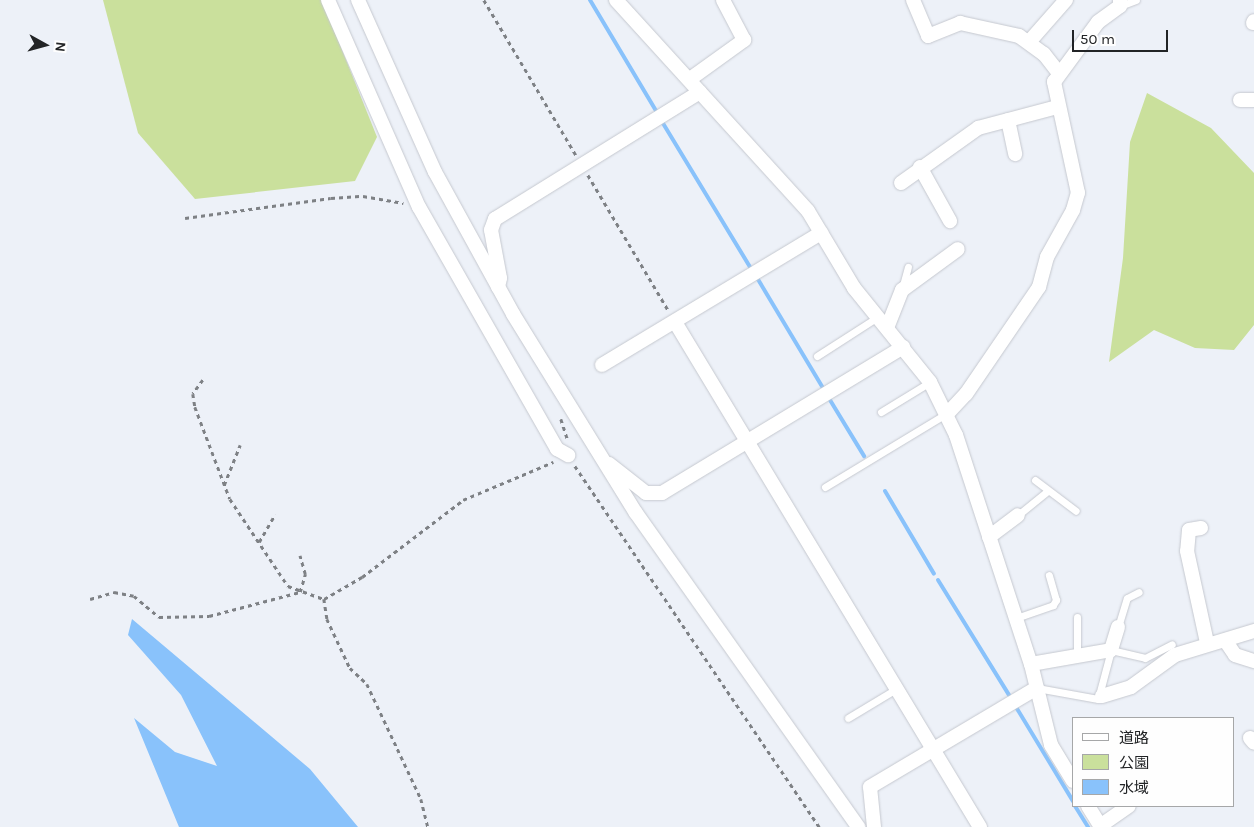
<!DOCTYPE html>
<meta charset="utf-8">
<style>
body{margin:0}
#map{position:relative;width:1254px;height:827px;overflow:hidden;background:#edf1f8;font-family:Karla,"Noto Sans JP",sans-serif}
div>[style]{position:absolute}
.green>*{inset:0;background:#cae09c}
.water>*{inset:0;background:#89c2fb}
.stream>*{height:4px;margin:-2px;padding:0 2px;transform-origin:2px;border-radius:2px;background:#89c2fb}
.path>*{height:2.5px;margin-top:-1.25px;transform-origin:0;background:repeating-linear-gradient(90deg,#7e8185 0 4px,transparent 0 8px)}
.roads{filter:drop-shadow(0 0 1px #c5c8cf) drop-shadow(0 0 1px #c5c8cf)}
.lane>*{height:7px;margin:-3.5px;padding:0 3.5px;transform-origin:3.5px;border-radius:3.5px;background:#fff}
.street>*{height:14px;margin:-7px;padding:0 7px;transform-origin:7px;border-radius:7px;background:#fff}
span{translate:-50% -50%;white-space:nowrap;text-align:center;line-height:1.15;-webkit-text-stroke:4px #fefefe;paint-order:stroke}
.legend{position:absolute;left:1072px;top:717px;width:162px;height:90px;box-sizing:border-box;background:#fefefe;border:1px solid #a6a7a8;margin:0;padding:6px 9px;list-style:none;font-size:15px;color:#222426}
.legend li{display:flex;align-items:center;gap:10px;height:25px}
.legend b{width:25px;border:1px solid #a6a7a8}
.north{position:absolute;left:20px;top:20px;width:50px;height:50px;-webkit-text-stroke:4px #fefefe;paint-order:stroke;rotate:97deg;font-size:14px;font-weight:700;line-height:20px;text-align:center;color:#222426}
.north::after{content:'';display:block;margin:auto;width:18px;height:22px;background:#222426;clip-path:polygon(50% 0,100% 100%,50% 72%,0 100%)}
.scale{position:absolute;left:1072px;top:30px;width:96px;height:22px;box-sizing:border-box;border:2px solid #222426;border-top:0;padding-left:6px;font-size:15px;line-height:18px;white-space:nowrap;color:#222426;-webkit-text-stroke:4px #fefefe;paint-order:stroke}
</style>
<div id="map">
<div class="green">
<div style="clip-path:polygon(103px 0,322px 0,377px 137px,355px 181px,195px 199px,138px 133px)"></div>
<div style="clip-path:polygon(1147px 93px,1211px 128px,1254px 173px,1254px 325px,1234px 350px,1195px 348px,1154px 330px,1109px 362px,1123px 258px,1130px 142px)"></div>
</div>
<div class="water">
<div style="clip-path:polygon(132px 619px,310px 769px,358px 827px,179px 827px,134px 718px,175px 752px,217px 766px,181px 695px,128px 635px)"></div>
</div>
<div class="stream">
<div style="left:590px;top:0;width:133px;rotate:59.2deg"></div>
<div style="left:661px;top:120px;width:175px;rotate:58.8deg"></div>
<div style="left:756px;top:276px;width:131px;rotate:59.1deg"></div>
<div style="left:830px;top:400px;width:66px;rotate:58.7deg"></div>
<div style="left:885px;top:491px;width:96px;rotate:59.4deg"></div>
<div style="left:938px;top:580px;width:135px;rotate:58.3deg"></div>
<div style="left:1016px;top:707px;width:110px;rotate:58.8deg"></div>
<div style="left:1075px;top:806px;width:25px;rotate:58deg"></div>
</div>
<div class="path">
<div style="left:484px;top:0;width:180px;rotate:59.3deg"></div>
<div style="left:588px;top:175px;width:157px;rotate:59.3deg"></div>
<div style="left:185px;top:218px;width:147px;rotate:-7.8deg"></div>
<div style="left:331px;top:198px;width:32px;rotate:-4deg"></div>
<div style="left:363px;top:196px;width:41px;rotate:9.9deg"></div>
<div style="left:203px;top:380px;width:17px;rotate:126deg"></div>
<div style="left:193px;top:394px;width:13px;rotate:81deg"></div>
<div style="left:195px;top:407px;width:98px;rotate:69.2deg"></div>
<div style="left:230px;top:499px;width:105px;rotate:56.3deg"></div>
<div style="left:288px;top:586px;width:38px;rotate:20deg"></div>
<div style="left:324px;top:599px;width:20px;rotate:81deg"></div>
<div style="left:327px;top:619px;width:54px;rotate:64.9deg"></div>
<div style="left:350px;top:668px;width:23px;rotate:43deg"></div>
<div style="left:367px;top:684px;width:127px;rotate:64.8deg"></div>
<div style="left:421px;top:799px;width:29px;rotate:76deg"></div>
<div style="left:561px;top:419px;width:22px;rotate:72deg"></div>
<div style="left:575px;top:466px;width:436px;rotate:55.9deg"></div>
<div style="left:224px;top:485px;width:43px;rotate:-68.2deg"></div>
<div style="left:259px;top:542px;width:32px;rotate:-60deg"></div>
<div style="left:90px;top:599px;width:25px;rotate:-16deg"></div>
<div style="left:114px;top:592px;width:20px;rotate:11deg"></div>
<div style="left:134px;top:596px;width:33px;rotate:40deg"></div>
<div style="left:159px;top:617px;width:50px;rotate:-1.1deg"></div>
<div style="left:209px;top:616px;width:94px;rotate:-14.8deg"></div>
<div style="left:300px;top:592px;width:19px;rotate:-74deg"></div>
<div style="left:305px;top:574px;width:19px;rotate:-106deg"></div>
<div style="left:324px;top:599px;width:44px;rotate:-30.1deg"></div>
<div style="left:362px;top:577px;width:127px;rotate:-37.3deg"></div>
<div style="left:463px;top:500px;width:98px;rotate:-22.9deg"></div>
</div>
<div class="roads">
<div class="lane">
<div style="left:1120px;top:6px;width:17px;rotate:-21deg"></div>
<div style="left:902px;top:289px;width:23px;rotate:-75deg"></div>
<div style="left:817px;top:356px;width:70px;rotate:-32.8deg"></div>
<div style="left:881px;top:412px;width:57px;rotate:-31.5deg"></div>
<div style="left:1035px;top:480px;width:51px;rotate:37.1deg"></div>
<div style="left:825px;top:487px;width:143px;rotate:-31.2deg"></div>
<div style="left:1018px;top:515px;width:36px;rotate:-39deg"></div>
<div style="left:1077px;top:617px;width:36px;rotate:90deg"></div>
<div style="left:1016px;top:618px;width:39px;rotate:-19deg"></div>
<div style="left:1053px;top:605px;width:6px;rotate:-59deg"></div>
<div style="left:1056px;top:600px;width:26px;rotate:-106deg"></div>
<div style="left:1118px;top:627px;width:30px;rotate:-73deg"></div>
<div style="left:1127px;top:598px;width:13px;rotate:-27deg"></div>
<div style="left:1037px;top:688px;width:62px;rotate:10.2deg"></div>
<div style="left:1098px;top:699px;width:51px;rotate:-75.1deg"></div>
<div style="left:1111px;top:650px;width:35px;rotate:13deg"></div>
<div style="left:1145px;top:658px;width:30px;rotate:-27deg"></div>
<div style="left:848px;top:718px;width:56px;rotate:-31.1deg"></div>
</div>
<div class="street">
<div style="left:328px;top:0;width:226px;rotate:66.3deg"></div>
<div style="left:419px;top:207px;width:279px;rotate:60.3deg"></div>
<div style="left:557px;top:449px;width:13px;rotate:29deg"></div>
<div style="left:358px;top:0;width:188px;rotate:65.9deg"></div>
<div style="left:435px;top:172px;width:162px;rotate:61.2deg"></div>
<div style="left:513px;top:314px;width:234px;rotate:58.3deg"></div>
<div style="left:636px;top:513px;width:385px;rotate:54.7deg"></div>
<div style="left:616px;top:0;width:285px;rotate:47.7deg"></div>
<div style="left:808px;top:211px;width:90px;rotate:59.1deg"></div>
<div style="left:854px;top:288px;width:121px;rotate:51deg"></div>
<div style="left:930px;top:382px;width:59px;rotate:63.9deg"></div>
<div style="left:956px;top:435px;width:241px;rotate:71.9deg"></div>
<div style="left:1031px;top:664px;width:83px;rotate:76.1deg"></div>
<div style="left:1051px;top:745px;width:42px;rotate:58.6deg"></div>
<div style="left:913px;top:0;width:39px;rotate:67deg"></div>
<div style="left:928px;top:36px;width:35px;rotate:-22deg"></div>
<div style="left:960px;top:23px;width:60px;rotate:12.4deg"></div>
<div style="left:1019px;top:36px;width:31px;rotate:36deg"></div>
<div style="left:1044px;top:54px;width:23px;rotate:52deg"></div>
<div style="left:1253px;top:23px;width:2px;rotate:-63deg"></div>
<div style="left:1029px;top:42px;width:56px;rotate:-48.6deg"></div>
<div style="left:690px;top:79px;width:67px;rotate:-35.8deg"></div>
<div style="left:744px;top:40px;width:45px;rotate:-117.7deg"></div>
<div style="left:1240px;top:100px;width:14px"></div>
<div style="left:1008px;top:120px;width:35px;rotate:78deg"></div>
<div style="left:920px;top:167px;width:62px;rotate:60.9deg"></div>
<div style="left:901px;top:183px;width:95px;rotate:-35.5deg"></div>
<div style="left:978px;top:128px;width:82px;rotate:-14.9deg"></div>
<div style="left:498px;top:287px;width:9px;rotate:-77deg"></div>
<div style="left:500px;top:278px;width:49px;rotate:-100.6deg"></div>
<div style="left:491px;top:230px;width:12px;rotate:-70deg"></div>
<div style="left:495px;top:219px;width:241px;rotate:-31.8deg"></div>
<div style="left:675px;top:322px;width:590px;rotate:58.87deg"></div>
<div style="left:887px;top:328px;width:41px;rotate:-68.5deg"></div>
<div style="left:902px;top:290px;width:69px;rotate:-36.2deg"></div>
<div style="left:602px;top:365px;width:256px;rotate:-31.1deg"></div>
<div style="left:948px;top:413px;width:26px;rotate:-47deg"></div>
<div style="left:966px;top:394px;width:130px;rotate:-55.7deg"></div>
<div style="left:1039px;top:287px;width:31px;rotate:-75deg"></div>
<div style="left:1047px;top:257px;width:54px;rotate:-61deg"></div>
<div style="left:1073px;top:210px;width:18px;rotate:-74deg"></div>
<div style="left:1078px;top:193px;width:114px;rotate:-102.2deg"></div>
<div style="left:1054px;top:82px;width:74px;rotate:-53.7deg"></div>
<div style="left:1098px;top:22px;width:27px;rotate:-36deg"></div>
<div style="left:1120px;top:6px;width:6px;rotate:-90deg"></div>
<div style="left:609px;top:464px;width:47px;rotate:38.1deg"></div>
<div style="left:646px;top:493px;width:16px"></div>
<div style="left:662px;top:493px;width:282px;rotate:-31.2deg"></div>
<div style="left:1201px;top:528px;width:12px;rotate:171deg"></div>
<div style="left:1189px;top:530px;width:21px;rotate:95deg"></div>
<div style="left:1187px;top:551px;width:94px;rotate:77.7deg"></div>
<div style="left:989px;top:537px;width:36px;rotate:-37deg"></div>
<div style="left:1227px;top:643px;width:14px;rotate:56deg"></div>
<div style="left:1235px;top:655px;width:20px;rotate:18deg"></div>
<div style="left:1031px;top:664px;width:81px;rotate:-9.9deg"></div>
<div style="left:1111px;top:650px;width:24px;rotate:-73deg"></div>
<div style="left:1102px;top:696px;width:30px;rotate:-17deg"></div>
<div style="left:1131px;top:687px;width:54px;rotate:-36deg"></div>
<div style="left:1175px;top:655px;width:83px;rotate:-16.9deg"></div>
<div style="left:1250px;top:738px;width:6px;rotate:51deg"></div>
<div style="left:1088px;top:806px;width:25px;rotate:58deg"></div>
<div style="left:1100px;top:826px;width:35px;rotate:-35deg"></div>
<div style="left:874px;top:827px;width:40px;rotate:-95.7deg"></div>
<div style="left:870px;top:787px;width:194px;rotate:-30.7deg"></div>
</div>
</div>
<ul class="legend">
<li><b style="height:6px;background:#fff"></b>道路</li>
<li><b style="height:14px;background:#cae09c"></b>公園</li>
<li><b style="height:14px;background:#89c2fb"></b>水域</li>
</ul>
<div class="north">N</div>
<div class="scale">50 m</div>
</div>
